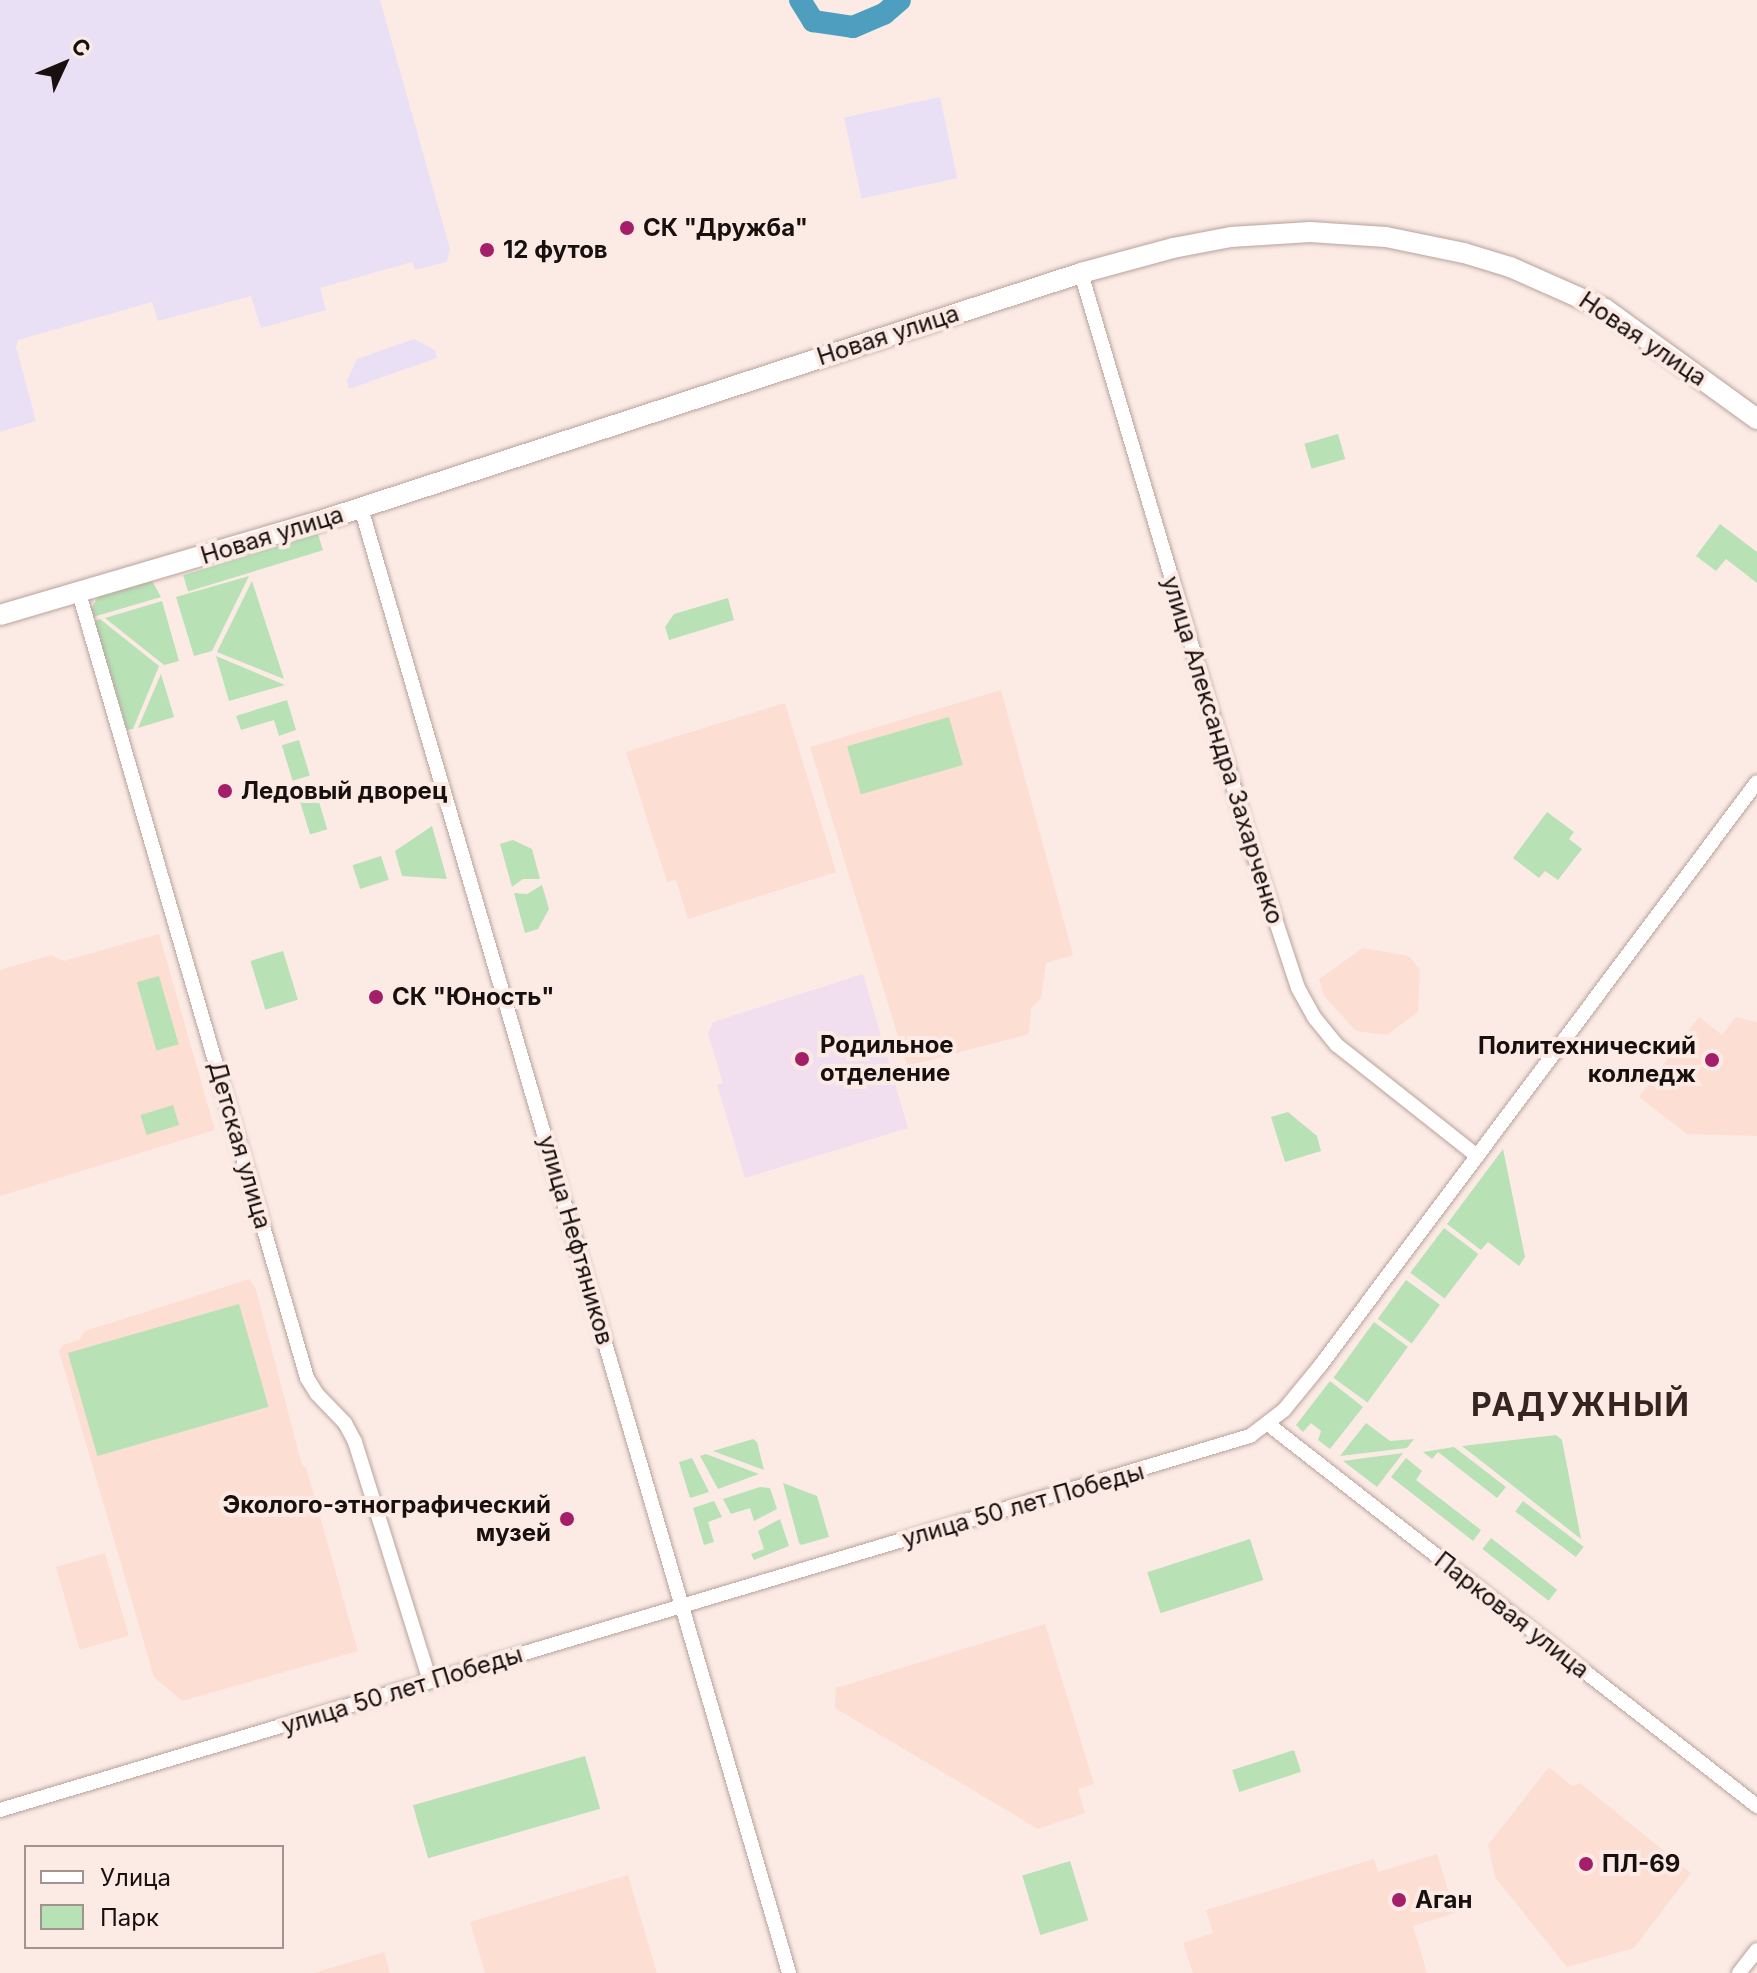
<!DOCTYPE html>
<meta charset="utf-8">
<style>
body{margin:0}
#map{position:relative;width:1757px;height:1973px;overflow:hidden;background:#fcebe5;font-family:Inter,sans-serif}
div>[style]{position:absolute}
.built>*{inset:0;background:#fcded3;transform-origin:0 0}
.industrial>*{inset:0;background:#eae0f5;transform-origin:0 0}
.medical>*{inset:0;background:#f1deef}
.green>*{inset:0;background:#b8e1b6;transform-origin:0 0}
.river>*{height:22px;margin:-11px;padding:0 11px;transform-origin:11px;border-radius:11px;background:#4d9ebf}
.roads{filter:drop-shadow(0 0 2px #b8a39c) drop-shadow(0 0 2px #b8a39c)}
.street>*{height:14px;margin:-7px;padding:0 7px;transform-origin:7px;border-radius:7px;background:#fff}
.secondary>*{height:20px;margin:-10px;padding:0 10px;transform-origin:10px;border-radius:10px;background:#fff}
.dots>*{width:22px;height:22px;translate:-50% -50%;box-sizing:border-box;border:4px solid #fcebe5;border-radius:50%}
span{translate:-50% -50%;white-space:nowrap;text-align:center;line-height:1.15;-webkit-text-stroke:8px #fcebe5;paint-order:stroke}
.poi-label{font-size:24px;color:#18100e;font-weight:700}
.left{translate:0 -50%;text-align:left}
.right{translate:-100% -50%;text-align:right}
.street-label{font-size:24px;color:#18100e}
.district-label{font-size:32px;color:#352520;font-weight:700;letter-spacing:2px}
.legend{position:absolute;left:24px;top:1845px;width:260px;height:104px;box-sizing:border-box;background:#fcebe5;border:2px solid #a1938f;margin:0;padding:10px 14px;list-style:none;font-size:24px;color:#18100e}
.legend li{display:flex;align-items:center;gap:16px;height:40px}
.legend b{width:40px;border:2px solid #a1938f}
.north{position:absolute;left:24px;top:24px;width:80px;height:80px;-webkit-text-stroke:6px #fcebe5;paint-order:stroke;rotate:46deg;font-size:22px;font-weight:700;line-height:32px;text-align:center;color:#18100e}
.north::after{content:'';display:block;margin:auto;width:28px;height:36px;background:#18100e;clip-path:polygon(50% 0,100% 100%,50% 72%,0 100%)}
</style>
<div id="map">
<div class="built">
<div style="clip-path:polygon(1001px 690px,1073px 955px,1046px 963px,1041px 998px,1031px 1008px,1029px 1034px,907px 1066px,810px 747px)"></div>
<div style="clip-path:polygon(785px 703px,836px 872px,688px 919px,676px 880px,667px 882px,626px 752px)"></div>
<div style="clip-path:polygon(159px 934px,215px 1130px,0 1196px,0 970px,51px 955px,64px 961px)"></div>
<div style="clip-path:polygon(1363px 948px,1409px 956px,1420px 970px,1418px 1012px,1387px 1035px,1356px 1031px,1324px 996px,1319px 979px)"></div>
<div style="clip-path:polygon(1699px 1017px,1722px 1035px,1736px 1017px,1757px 1022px,1757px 1136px,1687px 1134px,1639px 1097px)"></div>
<div style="clip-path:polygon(250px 1279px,256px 1290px,302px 1465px,306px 1467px,358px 1651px,182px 1701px,154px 1677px,59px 1351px,63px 1345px,79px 1340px,85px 1331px)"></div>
<div style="left:105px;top:1553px;width:86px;height:51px;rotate:74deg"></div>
<div style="clip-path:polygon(1045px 1624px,1094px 1784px,1078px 1789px,1085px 1813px,1038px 1829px,835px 1708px,836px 1688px)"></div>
<div style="clip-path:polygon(1549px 1767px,1572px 1786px,1580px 1783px,1691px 1873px,1634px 1948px,1567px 1967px,1495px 1877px,1488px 1845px)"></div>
<div style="clip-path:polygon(1437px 1854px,1455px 1913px,1413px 1926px,1427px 1973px,1193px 1973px,1183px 1943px,1213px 1933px,1206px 1910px,1374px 1859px,1378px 1872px)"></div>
<div style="clip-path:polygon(628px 1875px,657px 1973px,485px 1973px,470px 1922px)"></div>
<div style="clip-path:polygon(384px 1952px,390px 1973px,314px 1973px)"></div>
</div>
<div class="industrial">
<div style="clip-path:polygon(0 0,380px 0,450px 249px,447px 262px,415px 270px,412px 262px,320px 288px,326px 310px,261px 328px,251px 296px,158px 321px,152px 302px,18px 340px,16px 347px,36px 421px,0 432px)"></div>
<div style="left:940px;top:97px;width:83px;height:98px;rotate:78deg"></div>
<div style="clip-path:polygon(414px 339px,435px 350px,437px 358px,349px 389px,347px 381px,357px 359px)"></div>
</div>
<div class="medical">
<div style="clip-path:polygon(863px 974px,908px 1128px,745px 1178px,717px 1085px,723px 1083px,708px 1034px,713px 1022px)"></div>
</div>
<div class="green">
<div style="left:1338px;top:434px;width:26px;height:35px;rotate:74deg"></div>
<div style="clip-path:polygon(1720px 524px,1757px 552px,1757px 583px,1726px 559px,1716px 571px,1696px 556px)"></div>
<div style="left:318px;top:534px;width:17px;height:141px;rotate:73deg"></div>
<div style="clip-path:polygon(249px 576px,212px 651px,194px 656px,176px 597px)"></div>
<div style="clip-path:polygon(152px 581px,161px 597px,93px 617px,91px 609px,98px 597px)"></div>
<div style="clip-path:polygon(252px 581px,284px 679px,217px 652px)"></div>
<div style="clip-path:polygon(728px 598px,734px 620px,669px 640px,665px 627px,674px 614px)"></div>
<div style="clip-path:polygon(162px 601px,179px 661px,164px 665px,105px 618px)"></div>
<div style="clip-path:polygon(100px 619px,159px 666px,133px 729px,127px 730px,94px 621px)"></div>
<div style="clip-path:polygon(216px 656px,285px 685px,229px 701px)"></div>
<div style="clip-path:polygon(161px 674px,174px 717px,138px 728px)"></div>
<div style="clip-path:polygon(287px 700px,296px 730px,279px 736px,274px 720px,241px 730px,236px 716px)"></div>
<div style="left:949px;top:717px;width:50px;height:106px;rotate:74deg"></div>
<div style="left:299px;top:740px;width:37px;height:18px;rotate:73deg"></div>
<div style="left:315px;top:789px;width:42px;height:18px;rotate:73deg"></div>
<div style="clip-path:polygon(1547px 812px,1574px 832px,1569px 839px,1582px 849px,1558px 880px,1545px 871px,1539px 878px,1513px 858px)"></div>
<div style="clip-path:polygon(432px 826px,447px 879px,402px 876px,395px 851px)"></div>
<div style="clip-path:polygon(513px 840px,532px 849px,540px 879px,523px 879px,512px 887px,500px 844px)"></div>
<div style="left:381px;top:856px;width:25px;height:30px;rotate:72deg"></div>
<div style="clip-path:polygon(542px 885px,549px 909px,538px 929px,525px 933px,514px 893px,527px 894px)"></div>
<div style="left:283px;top:951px;width:51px;height:34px;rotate:73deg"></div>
<div style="left:159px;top:976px;width:71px;height:23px;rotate:74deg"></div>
<div style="left:173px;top:1105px;width:21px;height:34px;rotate:73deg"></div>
<div style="clip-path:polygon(1288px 1112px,1317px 1136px,1321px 1151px,1285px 1162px,1271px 1117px)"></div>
<div style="clip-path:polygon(1503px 1149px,1525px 1257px,1519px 1266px,1488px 1242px,1481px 1250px,1447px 1224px)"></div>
<div style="left:1444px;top:1228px;width:43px;height:56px;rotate:37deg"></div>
<div style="left:1406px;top:1280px;width:42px;height:48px;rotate:36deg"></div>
<div style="left:239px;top:1304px;width:107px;height:178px;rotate:74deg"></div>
<div style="left:1374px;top:1322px;width:42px;height:69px;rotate:36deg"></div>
<div style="clip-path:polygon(1330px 1381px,1363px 1407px,1330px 1449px,1318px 1440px,1321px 1431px,1311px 1423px,1303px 1432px,1296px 1425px)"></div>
<div style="clip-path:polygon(1366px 1423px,1390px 1441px,1414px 1439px,1407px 1448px,1340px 1456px)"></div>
<div style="clip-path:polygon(1556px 1435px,1562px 1440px,1581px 1539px,1462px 1446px)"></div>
<div style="clip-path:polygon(753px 1439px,757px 1442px,764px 1470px,713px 1451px)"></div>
<div style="clip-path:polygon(1454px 1447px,1506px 1487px,1497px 1498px,1438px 1452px,1432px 1459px,1423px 1452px)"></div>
<div style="clip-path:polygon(1403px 1453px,1377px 1487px,1343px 1461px)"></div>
<div style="clip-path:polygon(706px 1454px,759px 1474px,718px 1489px,700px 1456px)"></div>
<div style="clip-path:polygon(692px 1458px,709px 1492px,690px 1498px,679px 1462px)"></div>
<div style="clip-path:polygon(1406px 1458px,1422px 1471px,1416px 1480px,1481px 1530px,1473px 1541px,1391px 1477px)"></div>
<div style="clip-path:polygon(783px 1483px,817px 1496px,829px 1537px,801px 1545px,799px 1543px)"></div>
<div style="clip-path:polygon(760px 1487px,770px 1488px,777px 1509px,754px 1521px,750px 1508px,731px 1514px,723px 1499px)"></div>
<div style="clip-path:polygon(714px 1501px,722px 1517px,708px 1522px,714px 1542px,704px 1545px,693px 1508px)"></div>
<div style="left:1523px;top:1501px;width:76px;height:13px;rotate:37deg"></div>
<div style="clip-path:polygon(780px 1519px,789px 1546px,754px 1560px,751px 1554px,764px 1549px,758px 1531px)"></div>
<div style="left:1491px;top:1538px;width:84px;height:14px;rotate:38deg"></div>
<div style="left:1250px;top:1539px;width:43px;height:108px;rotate:72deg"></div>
<div style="left:1294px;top:1750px;width:23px;height:65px;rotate:72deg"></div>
<div style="left:585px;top:1756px;width:55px;height:179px;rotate:74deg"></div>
<div style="left:1070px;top:1861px;width:62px;height:50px;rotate:73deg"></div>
</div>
<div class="river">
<div style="left:800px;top:0;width:25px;rotate:58deg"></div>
<div style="left:813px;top:21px;width:40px;rotate:8.5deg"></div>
<div style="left:853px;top:27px;width:34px;rotate:-23deg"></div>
<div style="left:884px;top:14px;width:21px;rotate:-41deg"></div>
</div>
<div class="roads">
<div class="street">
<div style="left:1081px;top:273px;width:607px;rotate:73.45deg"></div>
<div style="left:1254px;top:855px;width:140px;rotate:71.7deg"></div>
<div style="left:1298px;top:988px;width:33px;rotate:61deg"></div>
<div style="left:1314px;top:1017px;width:36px;rotate:51deg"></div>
<div style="left:1337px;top:1045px;width:179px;rotate:38.4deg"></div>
<div style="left:361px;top:508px;width:1526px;rotate:73.71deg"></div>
<div style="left:79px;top:593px;width:817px;rotate:73.8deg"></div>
<div style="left:307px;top:1378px;width:19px;rotate:58deg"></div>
<div style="left:317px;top:1394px;width:40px;rotate:46deg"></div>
<div style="left:345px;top:1423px;width:21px;rotate:62deg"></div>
<div style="left:355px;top:1442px;width:251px;rotate:72.6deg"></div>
<div style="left:1268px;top:1424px;width:621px;rotate:38deg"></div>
<div style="left:0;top:1810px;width:1305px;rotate:-16.66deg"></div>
<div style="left:1250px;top:1436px;width:43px;rotate:-37.4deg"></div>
<div style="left:1284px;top:1410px;width:57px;rotate:-50.7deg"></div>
<div style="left:1320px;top:1366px;width:729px;rotate:-53.19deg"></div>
<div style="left:1739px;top:1973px;width:29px;rotate:-52deg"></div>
</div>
<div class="secondary">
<div style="left:0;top:615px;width:330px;rotate:-16.4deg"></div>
<div style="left:317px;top:522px;width:804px;rotate:-18.05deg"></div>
<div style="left:1081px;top:273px;width:95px;rotate:-15.2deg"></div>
<div style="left:1173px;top:248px;width:59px;rotate:-10.7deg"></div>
<div style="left:1231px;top:237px;width:79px;rotate:-3.6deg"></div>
<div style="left:1310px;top:232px;width:76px;rotate:3.8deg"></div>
<div style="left:1386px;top:237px;width:80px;rotate:11.6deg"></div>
<div style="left:1464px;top:253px;width:48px;rotate:16.9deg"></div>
<div style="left:1510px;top:267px;width:104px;rotate:23.9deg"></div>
<div style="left:1605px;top:309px;width:188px;rotate:35.9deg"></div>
</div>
</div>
<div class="dots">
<div style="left:627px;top:228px;background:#a41e6a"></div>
<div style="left:487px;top:250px;background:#a41e6a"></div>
<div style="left:225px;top:791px;background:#a41e6a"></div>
<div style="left:376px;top:997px;background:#a41e6a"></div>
<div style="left:802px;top:1059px;background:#a41e6a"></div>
<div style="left:1712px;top:1060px;background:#a41e6a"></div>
<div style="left:567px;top:1519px;background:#a41e6a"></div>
<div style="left:1586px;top:1864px;background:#a41e6a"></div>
<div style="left:1399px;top:1900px;background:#a41e6a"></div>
</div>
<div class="poi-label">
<span class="left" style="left:643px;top:228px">СК "Дружба"</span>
<span class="left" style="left:503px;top:250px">12 футов</span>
<span class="left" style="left:241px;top:791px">Ледовый дворец</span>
<span class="left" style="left:392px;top:997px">СК "Юность"</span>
<span class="left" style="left:820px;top:1059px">Родильное<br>отделение</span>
<span class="right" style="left:1696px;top:1060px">Политехнический<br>колледж</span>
<span class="right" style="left:551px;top:1519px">Эколого-этнографический<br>музей</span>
<span class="left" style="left:1602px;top:1864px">ПЛ-69</span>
<span class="left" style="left:1415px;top:1900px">Аган</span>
</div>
<div class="street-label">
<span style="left:888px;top:335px;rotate:-18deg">Новая улица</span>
<span style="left:1643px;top:339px;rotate:34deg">Новая улица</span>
<span style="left:272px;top:535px;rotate:-17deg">Новая улица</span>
<span style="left:1223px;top:750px;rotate:73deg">улица Александра Захарченко</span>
<span style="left:240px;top:1145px;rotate:74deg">Детская улица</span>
<span style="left:576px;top:1240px;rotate:74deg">улица Нефтяников</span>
<span style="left:1023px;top:1505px;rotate:-16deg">улица 50 лет Победы</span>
<span style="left:1512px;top:1615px;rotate:38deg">Парковая улица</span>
<span style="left:402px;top:1690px;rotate:-17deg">улица 50 лет Победы</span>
</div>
<div class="district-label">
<span style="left:1581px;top:1405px">РАДУЖНЫЙ</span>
</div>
<ul class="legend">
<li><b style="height:10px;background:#fff"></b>Улица</li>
<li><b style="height:22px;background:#b8e1b6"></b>Парк</li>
</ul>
<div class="north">С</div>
</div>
